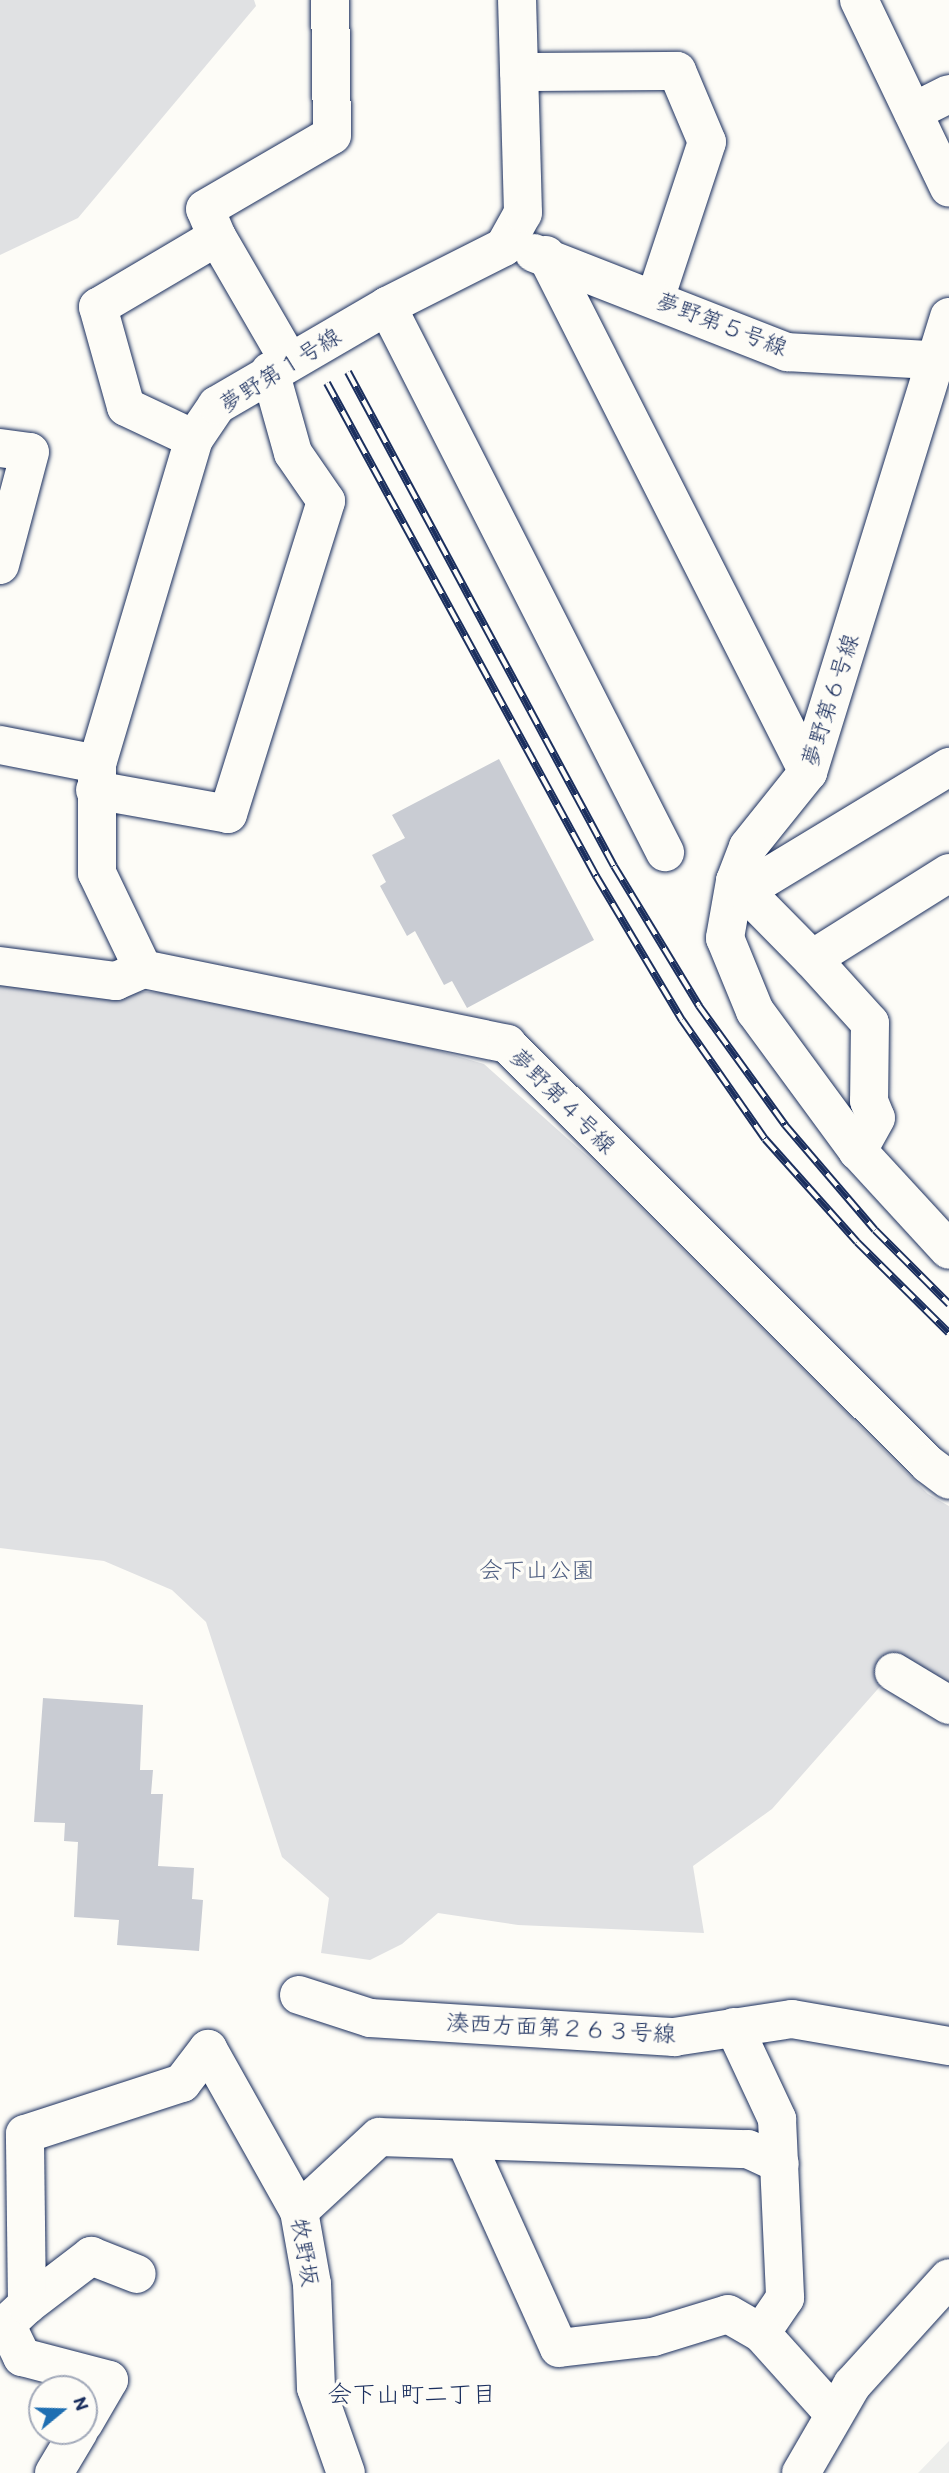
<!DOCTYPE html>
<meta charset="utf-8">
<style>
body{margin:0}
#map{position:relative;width:949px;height:2473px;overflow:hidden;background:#fdfcf7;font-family:Itim,"Klee One",sans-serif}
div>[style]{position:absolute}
.built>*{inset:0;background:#edeeec}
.green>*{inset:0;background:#e0e1e3}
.building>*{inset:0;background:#c9ccd3}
.roads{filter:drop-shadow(0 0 2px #1b2f5e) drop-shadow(0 0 2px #1b2f5e)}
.minor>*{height:38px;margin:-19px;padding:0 19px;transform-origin:19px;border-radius:19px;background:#fdfcf7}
.rail>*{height:8px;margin-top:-4px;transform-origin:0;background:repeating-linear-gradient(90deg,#fdfcf7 0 16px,#1b2f5e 0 32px);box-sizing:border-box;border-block:2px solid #1b2f5e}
span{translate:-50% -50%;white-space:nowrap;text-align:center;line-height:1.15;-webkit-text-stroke:7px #fdfcf7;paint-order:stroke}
.street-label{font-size:23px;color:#1b2f5e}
.park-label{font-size:23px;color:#4c5c7f}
.neighbourhood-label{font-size:24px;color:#1b2f5e}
.north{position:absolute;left:28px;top:2375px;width:70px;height:70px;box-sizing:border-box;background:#fdfcf7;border:2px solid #a3aaba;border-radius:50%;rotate:71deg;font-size:19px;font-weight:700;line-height:28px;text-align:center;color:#1b2f5e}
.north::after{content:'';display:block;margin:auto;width:24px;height:32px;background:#1f6fb2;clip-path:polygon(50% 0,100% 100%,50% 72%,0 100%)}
</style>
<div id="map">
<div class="built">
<div style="clip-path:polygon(949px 2441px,949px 2473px,918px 2473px)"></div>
</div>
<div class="green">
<div style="clip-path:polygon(0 0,254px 0,256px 6px,78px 218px,0 255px)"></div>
<div style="clip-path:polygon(0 980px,71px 989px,174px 993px,371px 1031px,484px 1064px,605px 1172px,928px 1494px,949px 1506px,949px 1693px,899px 1665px,772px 1809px,693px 1866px,704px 1933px,518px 1925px,438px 1913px,402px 1944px,370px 1960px,321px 1953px,329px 1898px,282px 1857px,206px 1622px,172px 1590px,104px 1561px,0 1548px)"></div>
</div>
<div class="building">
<div style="clip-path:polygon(499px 759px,594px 940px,467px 1008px,452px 981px,444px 985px,415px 931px,407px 936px,380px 886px,386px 882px,372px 855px,405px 838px,392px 815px)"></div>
<div style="clip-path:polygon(43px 1698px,143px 1705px,140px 1770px,153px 1770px,151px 1794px,163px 1794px,158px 1866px,194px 1868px,192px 1899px,203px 1900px,199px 1951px,117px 1945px,119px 1920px,74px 1917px,78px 1842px,64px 1841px,65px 1823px,34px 1822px)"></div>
</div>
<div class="roads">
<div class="minor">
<div style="left:859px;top:0;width:208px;rotate:64.4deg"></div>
<div style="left:519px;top:72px;width:158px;rotate:-0.4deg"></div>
<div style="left:677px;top:71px;width:77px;rotate:67.1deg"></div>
<div style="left:707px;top:142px;width:165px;rotate:108.3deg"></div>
<div style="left:913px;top:112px;width:40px;rotate:-26.6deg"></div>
<div style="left:534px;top:253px;width:272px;rotate:21.4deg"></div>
<div style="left:787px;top:352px;width:162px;rotate:3.2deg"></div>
<div style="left:546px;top:255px;width:580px;rotate:63.13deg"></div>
<div style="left:387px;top:306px;width:613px;rotate:63.02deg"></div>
<div style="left:949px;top:317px;width:476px;rotate:107.2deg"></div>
<div style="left:808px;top:772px;width:96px;rotate:128.7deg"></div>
<div style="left:748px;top:847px;width:36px;rotate:111deg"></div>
<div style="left:735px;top:881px;width:58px;rotate:100deg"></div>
<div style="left:725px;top:938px;width:79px;rotate:67.7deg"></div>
<div style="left:755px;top:1011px;width:174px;rotate:53.7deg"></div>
<div style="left:858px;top:1151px;width:134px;rotate:47.4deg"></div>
<div style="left:289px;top:361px;width:143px;rotate:-120.1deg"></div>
<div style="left:217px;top:237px;width:30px;rotate:-113deg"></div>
<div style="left:205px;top:209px;width:147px;rotate:-30.2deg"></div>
<div style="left:332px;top:135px;width:135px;rotate:-90.8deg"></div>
<div style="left:194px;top:439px;width:75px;rotate:-154.8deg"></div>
<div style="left:126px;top:407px;width:104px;rotate:-105.6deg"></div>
<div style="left:98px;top:307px;width:138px;rotate:-30.5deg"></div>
<div style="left:0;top:448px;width:30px;rotate:8deg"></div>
<div style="left:30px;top:452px;width:117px;rotate:104.9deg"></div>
<div style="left:0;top:745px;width:99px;rotate:11.1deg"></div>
<div style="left:97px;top:764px;width:339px;rotate:-73.4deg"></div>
<div style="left:194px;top:439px;width:41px;rotate:-55.9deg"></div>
<div style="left:217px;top:405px;width:197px;rotate:-30.2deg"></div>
<div style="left:387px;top:306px;width:131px;rotate:-26.8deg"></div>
<div style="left:504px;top:247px;width:39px;rotate:-61deg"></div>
<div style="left:523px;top:213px;width:213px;rotate:-91.6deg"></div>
<div style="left:97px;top:764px;width:109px;rotate:90deg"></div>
<div style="left:97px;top:873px;width:106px;rotate:64.4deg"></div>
<div style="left:143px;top:969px;width:372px;rotate:11.6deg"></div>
<div style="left:507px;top:1044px;width:595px;rotate:44.93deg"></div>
<div style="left:928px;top:1464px;width:26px;rotate:37deg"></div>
<div style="left:95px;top:790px;width:135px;rotate:10.2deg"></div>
<div style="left:228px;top:814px;width:328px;rotate:-72.6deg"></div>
<div style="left:326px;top:501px;width:58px;rotate:-124.5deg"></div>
<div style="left:293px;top:453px;width:85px;rotate:-105.7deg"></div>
<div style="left:735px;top:881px;width:110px;rotate:45.4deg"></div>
<div style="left:812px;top:959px;width:162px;rotate:-32.1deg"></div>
<div style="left:744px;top:891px;width:240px;rotate:-31.2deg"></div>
<div style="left:812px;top:959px;width:86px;rotate:47.8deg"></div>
<div style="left:870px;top:1023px;width:78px;rotate:90.7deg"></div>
<div style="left:869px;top:1101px;width:18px;rotate:68deg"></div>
<div style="left:876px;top:1118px;width:38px;rotate:119deg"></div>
<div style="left:0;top:966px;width:117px;rotate:7.4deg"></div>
<div style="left:116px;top:981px;width:30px;rotate:-24deg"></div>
<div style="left:894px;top:1672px;width:64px;rotate:31deg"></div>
<div style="left:299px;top:1995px;width:75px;rotate:17.9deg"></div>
<div style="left:370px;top:2018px;width:305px;rotate:3.6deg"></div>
<div style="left:674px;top:2037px;width:119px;rotate:-8.7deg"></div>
<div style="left:792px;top:2019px;width:159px;rotate:9.8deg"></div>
<div style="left:734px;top:2027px;width:102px;rotate:64.9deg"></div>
<div style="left:777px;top:2119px;width:179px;rotate:87.4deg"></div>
<div style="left:785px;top:2298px;width:42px;rotate:124.4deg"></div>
<div style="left:761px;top:2333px;width:109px;rotate:48deg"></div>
<div style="left:465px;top:2140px;width:228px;rotate:65.7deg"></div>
<div style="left:559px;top:2348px;width:95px;rotate:-6.7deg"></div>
<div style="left:653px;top:2337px;width:78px;rotate:-17deg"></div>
<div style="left:728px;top:2314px;width:38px;rotate:30deg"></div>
<div style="left:299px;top:2211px;width:109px;rotate:-42.8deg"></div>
<div style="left:379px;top:2137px;width:369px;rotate:1.9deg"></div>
<div style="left:748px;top:2149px;width:35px;rotate:25deg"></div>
<div style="left:27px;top:2305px;width:81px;rotate:-37.4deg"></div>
<div style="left:91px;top:2256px;width:49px;rotate:21.4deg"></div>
<div style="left:6px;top:2324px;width:37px;rotate:64deg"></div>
<div style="left:22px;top:2357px;width:90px;rotate:14.8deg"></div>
<div style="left:109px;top:2380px;width:50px;rotate:120.2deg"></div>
<div style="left:0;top:2330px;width:37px;rotate:-43deg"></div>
<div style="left:27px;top:2305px;width:171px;rotate:-90.7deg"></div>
<div style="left:25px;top:2134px;width:165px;rotate:-18deg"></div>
<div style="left:182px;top:2083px;width:43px;rotate:-52.6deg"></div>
<div style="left:208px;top:2049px;width:186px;rotate:60.7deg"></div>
<div style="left:299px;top:2211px;width:74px;rotate:79.9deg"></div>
<div style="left:312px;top:2284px;width:104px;rotate:87.8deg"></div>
<div style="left:316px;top:2388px;width:90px;rotate:70.6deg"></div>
<div style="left:54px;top:2473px;width:49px;rotate:-59.2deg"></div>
<div style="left:801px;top:2473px;width:102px;rotate:-59.9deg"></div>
<div style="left:852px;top:2385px;width:144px;rotate:-47.8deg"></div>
</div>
</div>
<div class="rail">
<div style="left:348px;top:372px;width:561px;rotate:61.7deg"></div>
<div style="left:614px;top:866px;width:164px;rotate:58.7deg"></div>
<div style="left:699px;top:1006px;width:147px;rotate:54.1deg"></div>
<div style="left:785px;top:1125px;width:138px;rotate:49.4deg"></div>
<div style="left:875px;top:1230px;width:105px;rotate:45deg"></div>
<div style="left:327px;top:383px;width:562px;rotate:61.38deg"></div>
<div style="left:596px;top:876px;width:168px;rotate:59.2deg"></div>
<div style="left:682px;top:1020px;width:145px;rotate:55.1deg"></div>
<div style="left:765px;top:1139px;width:138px;rotate:48.2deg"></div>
<div style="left:857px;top:1242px;width:129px;rotate:44.7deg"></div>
</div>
<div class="street-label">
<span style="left:722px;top:324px;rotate:21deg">夢野第５号線</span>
<span style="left:280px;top:370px;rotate:-32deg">夢野第１号線</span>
<span style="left:830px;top:700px;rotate:-72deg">夢野第６号線</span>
<span style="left:563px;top:1101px;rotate:45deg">夢野第４号線</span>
<span style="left:561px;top:2028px;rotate:3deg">湊西方面第２６３号線</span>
<span style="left:305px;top:2252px;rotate:80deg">牧野坂</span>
</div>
<div class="park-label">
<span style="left:537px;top:1570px">会下山公園</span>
</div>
<div class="neighbourhood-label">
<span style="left:412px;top:2394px">会下山町二丁目</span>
</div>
<div class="north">N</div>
</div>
